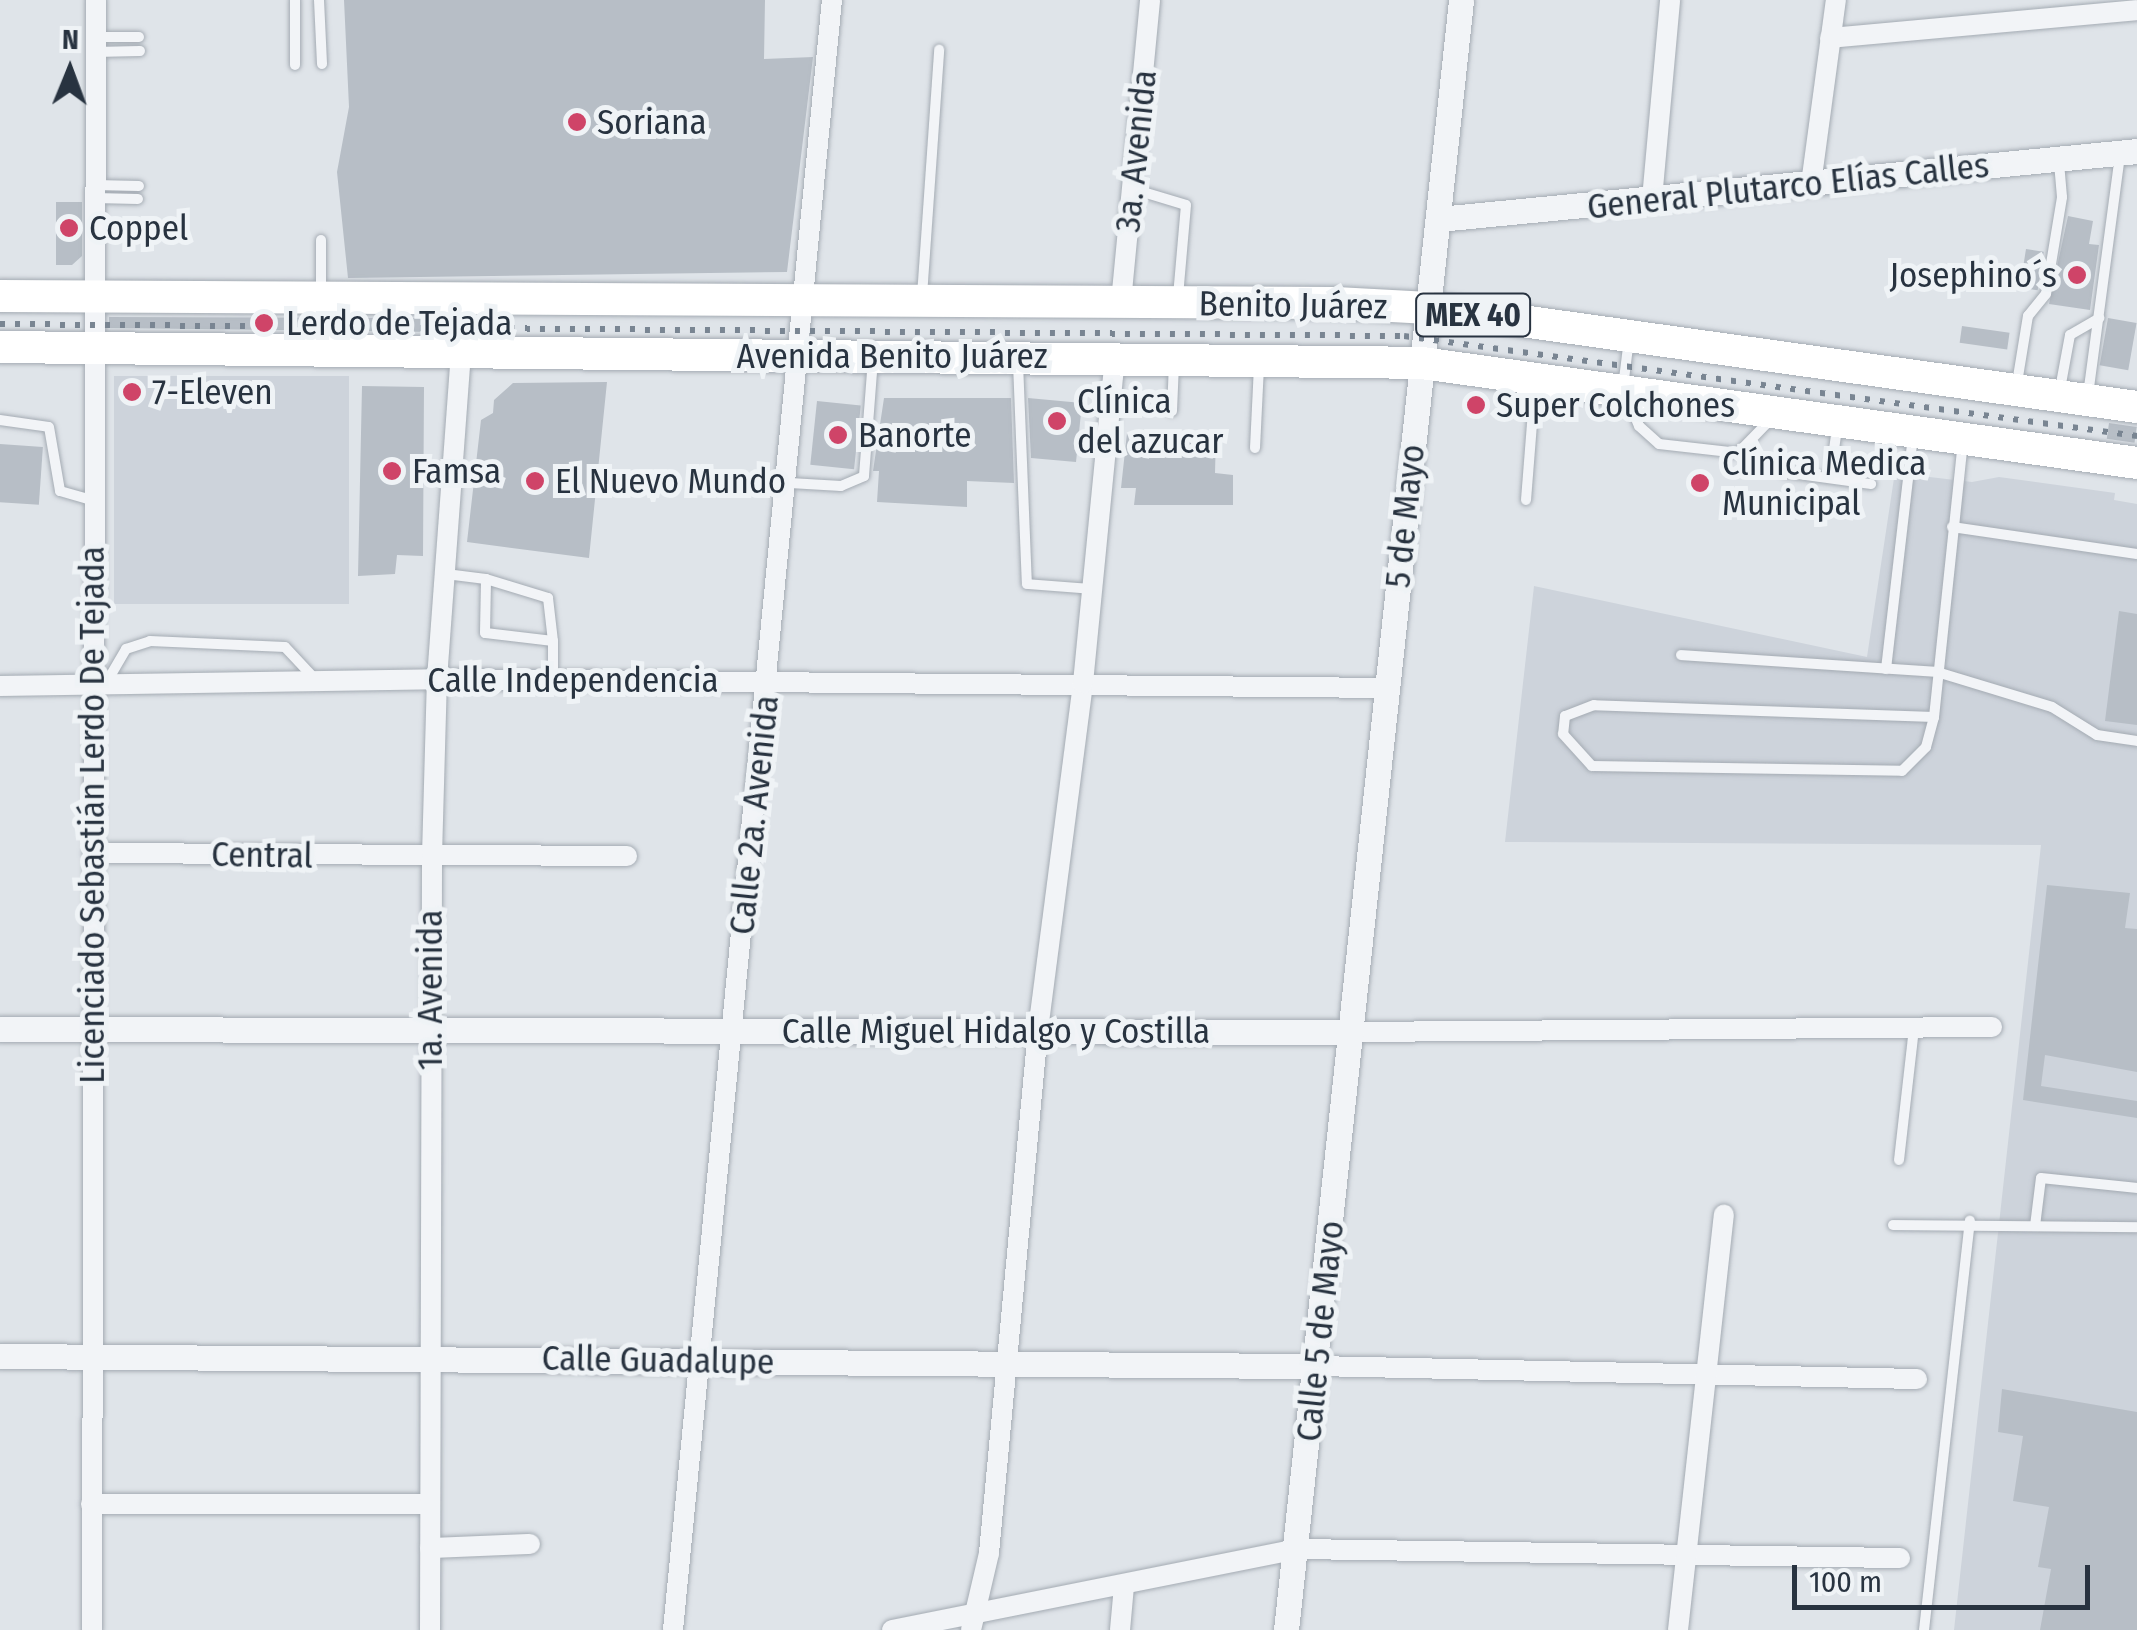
<!DOCTYPE html>
<meta charset="utf-8">
<style>
body{margin:0}
#map{position:relative;width:2137px;height:1630px;overflow:hidden;background:#dfe4e9;font-family:"Fira Sans Condensed",sans-serif}
div>[style]{position:absolute}
.built>*{inset:0;background:#cdd3db;transform-origin:0 0}
.building>*{inset:0;background:#b7bec6;transform-origin:0 0}
.roads{filter:drop-shadow(0 0 2px #a4abb3) drop-shadow(0 0 2px #a4abb3)}
.service>*{height:10px;margin:-5px;padding:0 5px;transform-origin:5px;border-radius:5px;background:#f2f4f7}
.minor>*{height:20px;margin:-10px;padding:0 10px;transform-origin:10px;border-radius:10px;background:#f2f4f7}
.tertiary>*{height:25px;margin:-12.5px;padding:0 12.5px;transform-origin:12.5px;border-radius:12.5px;background:#f2f4f7}
.primary>*{height:32px;margin:-16px;padding:0 16px;transform-origin:16px;border-radius:16px;background:#fff}
.rail>*{height:6px;margin-top:-3px;transform-origin:0;background:repeating-linear-gradient(90deg,#798592 0 5px,transparent 0 15px)}
.dots>*{width:28px;height:28px;translate:-50% -50%;box-sizing:border-box;border:5px solid #eff3f6;border-radius:50%}
span{translate:-50% -50%;white-space:nowrap;text-align:center;line-height:1.15;-webkit-text-stroke:10px #eff3f6;paint-order:stroke}
.shield-label span{padding:2px 8px;background:#eff3f6;border:2px solid;border-radius:8px;-webkit-text-stroke-width:0}
.shield-label{font-size:32px;color:#283340;font-weight:700}
.poi-label{font-size:35px;color:#283340}
.left{translate:0 -50%;text-align:left}
.right{translate:-100% -50%;text-align:right}
.street-label{font-size:35px;color:#283340}
.north{position:absolute;left:20px;top:20px;width:100px;height:100px;-webkit-text-stroke:8px #eff3f6;paint-order:stroke;rotate:1deg;font-size:28px;font-weight:700;line-height:40px;text-align:center;color:#283340}
.north::after{content:'';display:block;margin:auto;width:35px;height:45px;background:#283340;clip-path:polygon(50% 0,100% 100%,50% 72%,0 100%)}
.scale{position:absolute;left:1792px;top:1565px;width:298px;height:45px;box-sizing:border-box;border:5px solid #283340;border-top:0;padding-left:12px;font-size:30px;line-height:35px;white-space:nowrap;color:#283340;-webkit-text-stroke:8px #eff3f6;paint-order:stroke}
</style>
<div id="map">
<div class="built">
<div style="left:114px;top:376px;width:235px;height:228px"></div>
<div style="clip-path:polygon(1904px 464px,1921px 476px,1972px 482px,1999px 477px,2115px 493px,2114px 500px,2137px 504px,2137px 1630px,1954px 1630px,2041px 845px,1505px 842px,1534px 586px,1867px 657px,1896px 465px)"></div>
</div>
<div class="building">
<div style="clip-path:polygon(344px 0,765px 0,764px 59px,813px 57px,787px 272px,348px 278px,337px 172px,349px 107px)"></div>
<div style="clip-path:polygon(56px 202px,82px 202px,82px 256px,72px 265px,56px 265px)"></div>
<div style="clip-path:polygon(2068px 216px,2093px 221px,2089px 244px,2099px 245px,2090px 310px,2049px 304px)"></div>
<div style="left:2026px;top:249px;width:18px;height:39px;rotate:9deg"></div>
<div style="clip-path:polygon(109px 317px,436px 318px,436px 332px,109px 328px)"></div>
<div style="left:2108px;top:318px;width:29px;height:48px;rotate:10deg"></div>
<div style="left:1962px;top:326px;width:48px;height:17px;rotate:8deg"></div>
<div style="clip-path:polygon(607px 382px,589px 558px,467px 542px,481px 420px,493px 413px,494px 400px,513px 383px)"></div>
<div style="clip-path:polygon(362px 386px,424px 387px,423px 556px,397px 555px,395px 574px,358px 576px)"></div>
<div style="clip-path:polygon(884px 398px,1011px 398px,1014px 483px,967px 481px,967px 507px,877px 502px,879px 471px,873px 471px)"></div>
<div style="clip-path:polygon(1028px 398px,1082px 403px,1076px 462px,1031px 458px)"></div>
<div style="left:817px;top:401px;width:44px;height:64px;rotate:6deg"></div>
<div style="left:2109px;top:423px;width:28px;height:16px;rotate:8deg"></div>
<div style="clip-path:polygon(1127px 433px,1216px 434px,1215px 473px,1233px 475px,1233px 505px,1134px 505px,1136px 488px,1121px 488px)"></div>
<div style="left:0;top:444px;width:43px;height:58px;rotate:4deg"></div>
<div style="clip-path:polygon(2119px 611px,2137px 614px,2137px 725px,2105px 721px)"></div>
<div style="clip-path:polygon(2047px 885px,2130px 893px,2125px 928px,2137px 929px,2137px 1072px,2045px 1055px,2041px 1086px,2137px 1101px,2137px 1118px,2023px 1100px)"></div>
<div style="clip-path:polygon(2002px 1389px,2137px 1412px,2137px 1630px,2040px 1630px,2051px 1569px,2038px 1567px,2049px 1507px,2013px 1501px,2023px 1436px,1998px 1432px)"></div>
</div>
<div class="roads">
<div class="service">
<div style="left:319px;top:0;width:64px;rotate:87.3deg"></div>
<div style="left:95px;top:37px;width:44px"></div>
<div style="left:95px;top:52px;width:45px;rotate:-1.3deg"></div>
<div style="left:295px;top:65px;width:65px;rotate:-90deg"></div>
<div style="left:95px;top:185px;width:44px;rotate:1.3deg"></div>
<div style="left:1133px;top:189px;width:55px;rotate:16.8deg"></div>
<div style="left:1186px;top:205px;width:91px;rotate:95deg"></div>
<div style="left:94px;top:198px;width:44px;rotate:1.3deg"></div>
<div style="left:321px;top:240px;width:52px;rotate:90deg"></div>
<div style="left:922px;top:296px;width:247px;rotate:-86deg"></div>
<div style="left:1629px;top:339px;width:48px;rotate:97.1deg"></div>
<div style="left:1623px;top:387px;width:42px;rotate:67.7deg"></div>
<div style="left:1639px;top:426px;width:27px;rotate:42deg"></div>
<div style="left:1659px;top:444px;width:80px;rotate:6.5deg"></div>
<div style="left:1738px;top:453px;width:49px;rotate:-45.8deg"></div>
<div style="left:1018px;top:363px;width:221px;rotate:87.7deg"></div>
<div style="left:1027px;top:584px;width:65px;rotate:4.4deg"></div>
<div style="left:2017px;top:383px;width:68px;rotate:-80.7deg"></div>
<div style="left:2028px;top:316px;width:28px;rotate:-51deg"></div>
<div style="left:2046px;top:294px;width:98px;rotate:-80.6deg"></div>
<div style="left:2062px;top:197px;width:37px;rotate:-95deg"></div>
<div style="left:2060px;top:389px;width:55px;rotate:-79.5deg"></div>
<div style="left:2070px;top:335px;width:34px;rotate:-30deg"></div>
<div style="left:2088px;top:395px;width:243px;rotate:-82.4deg"></div>
<div style="left:1172px;top:411px;width:47px;rotate:-87.6deg"></div>
<div style="left:0;top:420px;width:49px;rotate:8.1deg"></div>
<div style="left:49px;top:427px;width:65px;rotate:80.2deg"></div>
<div style="left:60px;top:491px;width:35px;rotate:16deg"></div>
<div style="left:1255px;top:448px;width:83px;rotate:-87.2deg"></div>
<div style="left:1784px;top:472px;width:88px;rotate:7.9deg"></div>
<div style="left:1830px;top:478px;width:50px;rotate:-82deg"></div>
<div style="left:790px;top:483px;width:51px;rotate:3.4deg"></div>
<div style="left:841px;top:486px;width:25px;rotate:-23deg"></div>
<div style="left:864px;top:476px;width:116px;rotate:-85.6deg"></div>
<div style="left:1526px;top:500px;width:114px;rotate:-85.5deg"></div>
<div style="left:1952px;top:527px;width:187px;rotate:8.3deg"></div>
<div style="left:446px;top:574px;width:40px;rotate:7.1deg"></div>
<div style="left:553px;top:641px;width:68px;rotate:-173.3deg"></div>
<div style="left:485px;top:633px;width:54px;rotate:-88.9deg"></div>
<div style="left:486px;top:579px;width:65px;rotate:17deg"></div>
<div style="left:548px;top:598px;width:43px;rotate:83.4deg"></div>
<div style="left:553px;top:641px;width:39px;rotate:90deg"></div>
<div style="left:1681px;top:655px;width:257px;rotate:3.8deg"></div>
<div style="left:1937px;top:672px;width:120px;rotate:16.9deg"></div>
<div style="left:2052px;top:707px;width:53px;rotate:31.9deg"></div>
<div style="left:2097px;top:735px;width:40px;rotate:8.5deg"></div>
<div style="left:1886px;top:669px;width:237px;rotate:-83.4deg"></div>
<div style="left:105px;top:685px;width:42px;rotate:-59.7deg"></div>
<div style="left:126px;top:649px;width:25px;rotate:-18deg"></div>
<div style="left:150px;top:641px;width:135px;rotate:2.5deg"></div>
<div style="left:285px;top:647px;width:44px;rotate:46.8deg"></div>
<div style="left:1934px;top:717px;width:340px;rotate:-178deg"></div>
<div style="left:1594px;top:705px;width:31px;rotate:159deg"></div>
<div style="left:1565px;top:716px;width:18px;rotate:96deg"></div>
<div style="left:1563px;top:734px;width:43px;rotate:47.8deg"></div>
<div style="left:1592px;top:766px;width:310px;rotate:0.9deg"></div>
<div style="left:1902px;top:771px;width:34px;rotate:-45deg"></div>
<div style="left:1926px;top:747px;width:31px;rotate:-75deg"></div>
<div style="left:1934px;top:717px;width:277px;rotate:-84deg"></div>
<div style="left:1899px;top:1160px;width:133px;rotate:-83.5deg"></div>
<div style="left:1893px;top:1225px;width:244px;rotate:0.5deg"></div>
<div style="left:2035px;top:1226px;width:48px;rotate:-82.9deg"></div>
<div style="left:2041px;top:1178px;width:97px;rotate:5.9deg"></div>
<div style="left:1924px;top:1630px;width:412px;rotate:-83.6deg"></div>
</div>
<div class="minor">
<div style="left:1830px;top:38px;width:308px;rotate:-5.2deg"></div>
<div style="left:1811px;top:184px;width:186px;rotate:-82.3deg"></div>
<div style="left:1652px;top:199px;width:200px;rotate:-84.8deg"></div>
<div style="left:1121px;top:302px;width:303px;rotate:-84.5deg"></div>
<div style="left:0;top:686px;width:437px;rotate:-0.9deg"></div>
<div style="left:437px;top:679px;width:950px;rotate:0.54deg"></div>
<div style="left:93px;top:853px;width:534px;rotate:0.32deg"></div>
<div style="left:1351px;top:1032px;width:641px;rotate:-0.45deg"></div>
<div style="left:1316px;top:1366px;width:601px;rotate:1.24deg"></div>
<div style="left:91px;top:1504px;width:339px"></div>
<div style="left:430px;top:1548px;width:100px;rotate:-2.3deg"></div>
<div style="left:92px;top:1630px;width:1630px;rotate:-89.86deg"></div>
<div style="left:430px;top:1630px;width:774px;rotate:-89.85deg"></div>
<div style="left:432px;top:856px;width:177px;rotate:-88.4deg"></div>
<div style="left:437px;top:679px;width:328px;rotate:-85.8deg"></div>
<div style="left:673px;top:1630px;width:1638px;rotate:-84.43deg"></div>
<div style="left:892px;top:1630px;width:413px;rotate:-11.3deg"></div>
<div style="left:1297px;top:1549px;width:603px;rotate:0.86deg"></div>
<div style="left:971px;top:1630px;width:79px;rotate:-76.8deg"></div>
<div style="left:989px;top:1553px;width:525px;rotate:-84.65deg"></div>
<div style="left:1038px;top:1030px;width:350px;rotate:-82.6deg"></div>
<div style="left:1083px;top:683px;width:328px;rotate:-84.4deg"></div>
<div style="left:1120px;top:1630px;width:44px;rotate:-84.8deg"></div>
<div style="left:1678px;top:1630px;width:418px;rotate:-83.7deg"></div>
</div>
<div class="tertiary">
<div style="left:1439px;top:219px;width:701px;rotate:-5.56deg"></div>
<div style="left:0;top:1029px;width:1351px;rotate:0.13deg"></div>
<div style="left:0;top:1356px;width:1316px;rotate:0.44deg"></div>
<div style="left:1286px;top:1630px;width:1639px;rotate:-83.87deg"></div>
</div>
<div class="primary">
<div style="left:0;top:296px;width:1336px;rotate:0.3deg"></div>
<div style="left:1336px;top:303px;width:93px;rotate:3.1deg"></div>
<div style="left:1429px;top:308px;width:715px;rotate:7.96deg"></div>
<div style="left:0;top:347px;width:1422px;rotate:0.64deg"></div>
<div style="left:1422px;top:363px;width:722px;rotate:7.96deg"></div>
</div>
</div>
<div class="rail">
<div style="left:0;top:324px;width:1404px;rotate:0.49deg"></div>
<div style="left:1404px;top:336px;width:740px;rotate:7.77deg"></div>
</div>
<div class="dots">
<div style="left:577px;top:122px;background:#cf4468"></div>
<div style="left:69px;top:228px;background:#cf4468"></div>
<div style="left:2077px;top:275px;background:#cf4468"></div>
<div style="left:264px;top:323px;background:#cf4468"></div>
<div style="left:132px;top:392px;background:#cf4468"></div>
<div style="left:1476px;top:405px;background:#cf4468"></div>
<div style="left:1057px;top:421px;background:#cf4468"></div>
<div style="left:838px;top:435px;background:#cf4468"></div>
<div style="left:392px;top:471px;background:#cf4468"></div>
<div style="left:535px;top:481px;background:#cf4468"></div>
<div style="left:1700px;top:483px;background:#cf4468"></div>
</div>
<div class="shield-label">
<span style="left:1473px;top:315px">MEX 40</span>
</div>
<div class="poi-label">
<span class="left" style="left:597px;top:122px">Soriana</span>
<span class="left" style="left:89px;top:228px">Coppel</span>
<span class="right" style="left:2057px;top:275px">Josephino´s</span>
<span class="left" style="left:286px;top:323px">Lerdo de Tejada</span>
<span class="left" style="left:152px;top:392px">7-Eleven</span>
<span class="left" style="left:1077px;top:421px">Clínica<br>del azucar</span>
<span class="left" style="left:1496px;top:405px">Super Colchones</span>
<span class="left" style="left:858px;top:435px">Banorte</span>
<span class="left" style="left:1722px;top:483px">Clínica Medica<br>Municipal</span>
<span class="left" style="left:412px;top:471px">Famsa</span>
<span class="left" style="left:555px;top:481px">El Nuevo Mundo</span>
</div>
<div class="street-label">
<span style="left:1136px;top:151px;rotate:-84deg">3a. Avenida</span>
<span style="left:1788px;top:186px;rotate:-6deg">General Plutarco Elías Calles</span>
<span style="left:1293px;top:305px;rotate:1deg">Benito Juárez</span>
<span style="left:892px;top:356px">Avenida Benito Juárez</span>
<span style="left:1405px;top:516px;rotate:-84deg">5 de Mayo</span>
<span style="left:573px;top:680px">Calle Independencia</span>
<span style="left:92px;top:815px;rotate:-90deg">Licenciado Sebastián Lerdo De Tejada</span>
<span style="left:754px;top:815px;rotate:-84deg">Calle 2a. Avenida</span>
<span style="left:262px;top:855px;rotate:1deg">Central</span>
<span style="left:430px;top:990px;rotate:-90deg">1a. Avenida</span>
<span style="left:996px;top:1031px">Calle Miguel Hidalgo y Costilla</span>
<span style="left:1320px;top:1331px;rotate:-84deg">Calle 5 de Mayo</span>
<span style="left:658px;top:1360px;rotate:1deg">Calle Guadalupe</span>
</div>
<div class="north">N</div>
<div class="scale">100 m</div>
</div>
